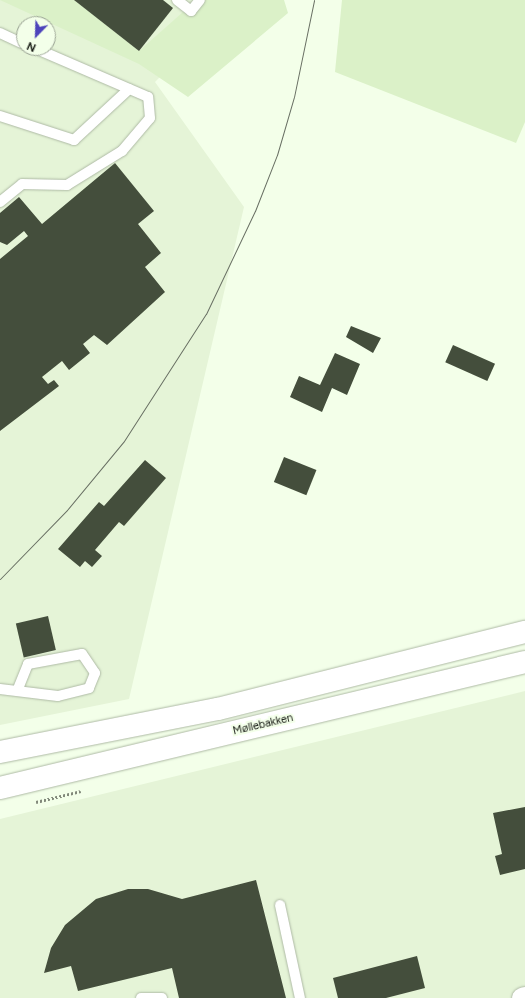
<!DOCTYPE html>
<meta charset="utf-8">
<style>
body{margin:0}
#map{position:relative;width:525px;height:998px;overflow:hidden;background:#f3ffe9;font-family:Figtree,sans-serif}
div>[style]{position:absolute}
.built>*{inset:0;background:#e5f4d7}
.green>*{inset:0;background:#dbf1c8}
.building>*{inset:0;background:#444e3c;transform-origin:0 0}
.path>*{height:2.5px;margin-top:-1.25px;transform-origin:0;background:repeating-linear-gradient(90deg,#82897b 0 2px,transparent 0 4px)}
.roads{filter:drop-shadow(0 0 1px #aebaa5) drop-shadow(0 0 1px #aebaa5)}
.lane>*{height:10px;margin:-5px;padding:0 5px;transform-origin:5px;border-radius:5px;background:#fff}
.street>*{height:20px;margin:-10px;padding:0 10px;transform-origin:10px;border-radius:10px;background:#fff}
.secondary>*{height:22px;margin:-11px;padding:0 11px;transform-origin:11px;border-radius:11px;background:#fff}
.tram>*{height:1px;margin:-0.5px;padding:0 0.5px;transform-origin:0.5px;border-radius:0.5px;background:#686f63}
span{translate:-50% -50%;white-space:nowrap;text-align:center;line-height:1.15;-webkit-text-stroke:4px #f3ffe9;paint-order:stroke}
.street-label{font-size:11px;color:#171b14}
.north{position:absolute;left:16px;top:16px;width:40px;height:40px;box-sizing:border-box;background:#f3ffe9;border:1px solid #9ba494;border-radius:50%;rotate:203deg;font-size:11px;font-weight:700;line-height:16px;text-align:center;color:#171b14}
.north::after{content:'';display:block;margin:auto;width:14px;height:18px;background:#4d44bb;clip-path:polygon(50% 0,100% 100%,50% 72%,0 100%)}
</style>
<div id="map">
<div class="built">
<div style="clip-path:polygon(evenodd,0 0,236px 0,155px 82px,244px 207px,129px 699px,0 725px,0 0,24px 24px,48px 24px,48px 48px,24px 48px,24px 24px)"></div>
<div style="clip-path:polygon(525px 691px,525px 998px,0 998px,0 819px)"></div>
</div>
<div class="green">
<div style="clip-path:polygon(0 0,74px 0,139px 51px,183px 12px,206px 0,284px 0,288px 13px,188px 97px,139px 64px)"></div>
<div style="clip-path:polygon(342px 0,525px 0,525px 122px,516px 143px,335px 72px)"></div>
</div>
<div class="building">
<div style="clip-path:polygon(74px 0,163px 0,173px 8px,139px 51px)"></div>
<div style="clip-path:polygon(115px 163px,154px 211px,138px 224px,161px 253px,145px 267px,165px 292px,107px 345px,94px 335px,83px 344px,90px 353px,69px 370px,62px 361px,42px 377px,48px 384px,54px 380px,59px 386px,0 431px,0 259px,28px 236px,24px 231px,7px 245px,0 242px,0 213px,19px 197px,42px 224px)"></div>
<div style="clip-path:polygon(351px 326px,381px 338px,373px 353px,346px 337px)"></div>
<div style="left:453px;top:345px;width:46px;height:19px;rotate:24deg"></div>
<div style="clip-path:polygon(335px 353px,360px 364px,347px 395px,332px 388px,322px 412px,290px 397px,299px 376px,320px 385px)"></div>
<div style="left:284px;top:457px;width:35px;height:27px;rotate:22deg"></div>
<div style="clip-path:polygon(145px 460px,166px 478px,124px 526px,119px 522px,95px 550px,102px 556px,92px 567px,85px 561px,80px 567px,58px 549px,99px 502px,104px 506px)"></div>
<div style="left:48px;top:616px;width:35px;height:33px;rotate:77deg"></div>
<div style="clip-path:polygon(525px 807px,525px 869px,500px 875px,495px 856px,502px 854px,493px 813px)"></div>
<div style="clip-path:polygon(256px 880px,286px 998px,179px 998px,172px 968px,78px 991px,71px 966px,44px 973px,51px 948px,65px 925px,96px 899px,128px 889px,148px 889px,182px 899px)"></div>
<div style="clip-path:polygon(417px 956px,425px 988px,386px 998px,338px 998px,333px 978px)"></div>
</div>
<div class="path">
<div style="left:36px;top:802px;width:46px;rotate:-13.7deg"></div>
</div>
<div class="roads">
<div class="lane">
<div style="left:177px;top:0;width:18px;rotate:38deg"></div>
<div style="left:191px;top:11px;width:14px;rotate:-51deg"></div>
<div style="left:0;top:33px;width:26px;rotate:25deg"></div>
<div style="left:0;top:116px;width:78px;rotate:18deg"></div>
<div style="left:74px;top:140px;width:75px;rotate:-42.8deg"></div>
<div style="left:0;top:202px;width:28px;rotate:-39deg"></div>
<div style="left:22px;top:184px;width:45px;rotate:1.3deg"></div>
<div style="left:67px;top:185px;width:65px;rotate:-31.7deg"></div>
<div style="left:122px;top:151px;width:43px;rotate:-49.7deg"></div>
<div style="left:150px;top:118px;width:21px;rotate:-95deg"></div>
<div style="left:148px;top:97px;width:124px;rotate:-156.7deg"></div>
<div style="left:0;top:689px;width:58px;rotate:6.9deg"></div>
<div style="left:58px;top:696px;width:32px;rotate:-14deg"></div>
<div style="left:89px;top:688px;width:16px;rotate:-68deg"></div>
<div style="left:95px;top:673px;width:23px;rotate:-124deg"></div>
<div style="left:82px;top:654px;width:55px;rotate:169.5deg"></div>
<div style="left:28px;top:664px;width:27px;rotate:112deg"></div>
<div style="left:280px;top:905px;width:95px;rotate:77.9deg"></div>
<div style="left:141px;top:998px;width:21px"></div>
</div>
<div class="street">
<div style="left:522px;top:998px;width:3px;rotate:-18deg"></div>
</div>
<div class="secondary">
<div style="left:0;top:752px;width:222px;rotate:-11.2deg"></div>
<div style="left:218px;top:709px;width:317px;rotate:-14.1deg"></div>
<div style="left:0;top:788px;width:540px;rotate:-13.5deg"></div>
</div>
</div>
<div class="tram">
<div style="left:0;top:579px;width:96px;rotate:-45.8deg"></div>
<div style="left:67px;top:510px;width:89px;rotate:-50.4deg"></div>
<div style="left:124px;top:441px;width:151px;rotate:-57.2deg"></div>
<div style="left:206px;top:314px;width:114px;rotate:-64.6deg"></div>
<div style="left:255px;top:211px;width:60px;rotate:-68.6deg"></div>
<div style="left:277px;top:155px;width:60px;rotate:-73.7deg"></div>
<div style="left:294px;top:97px;width:99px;rotate:-78.3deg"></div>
</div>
<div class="street-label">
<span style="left:263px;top:725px;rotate:-13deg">Møllebakken</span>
</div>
<div class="north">N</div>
</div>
